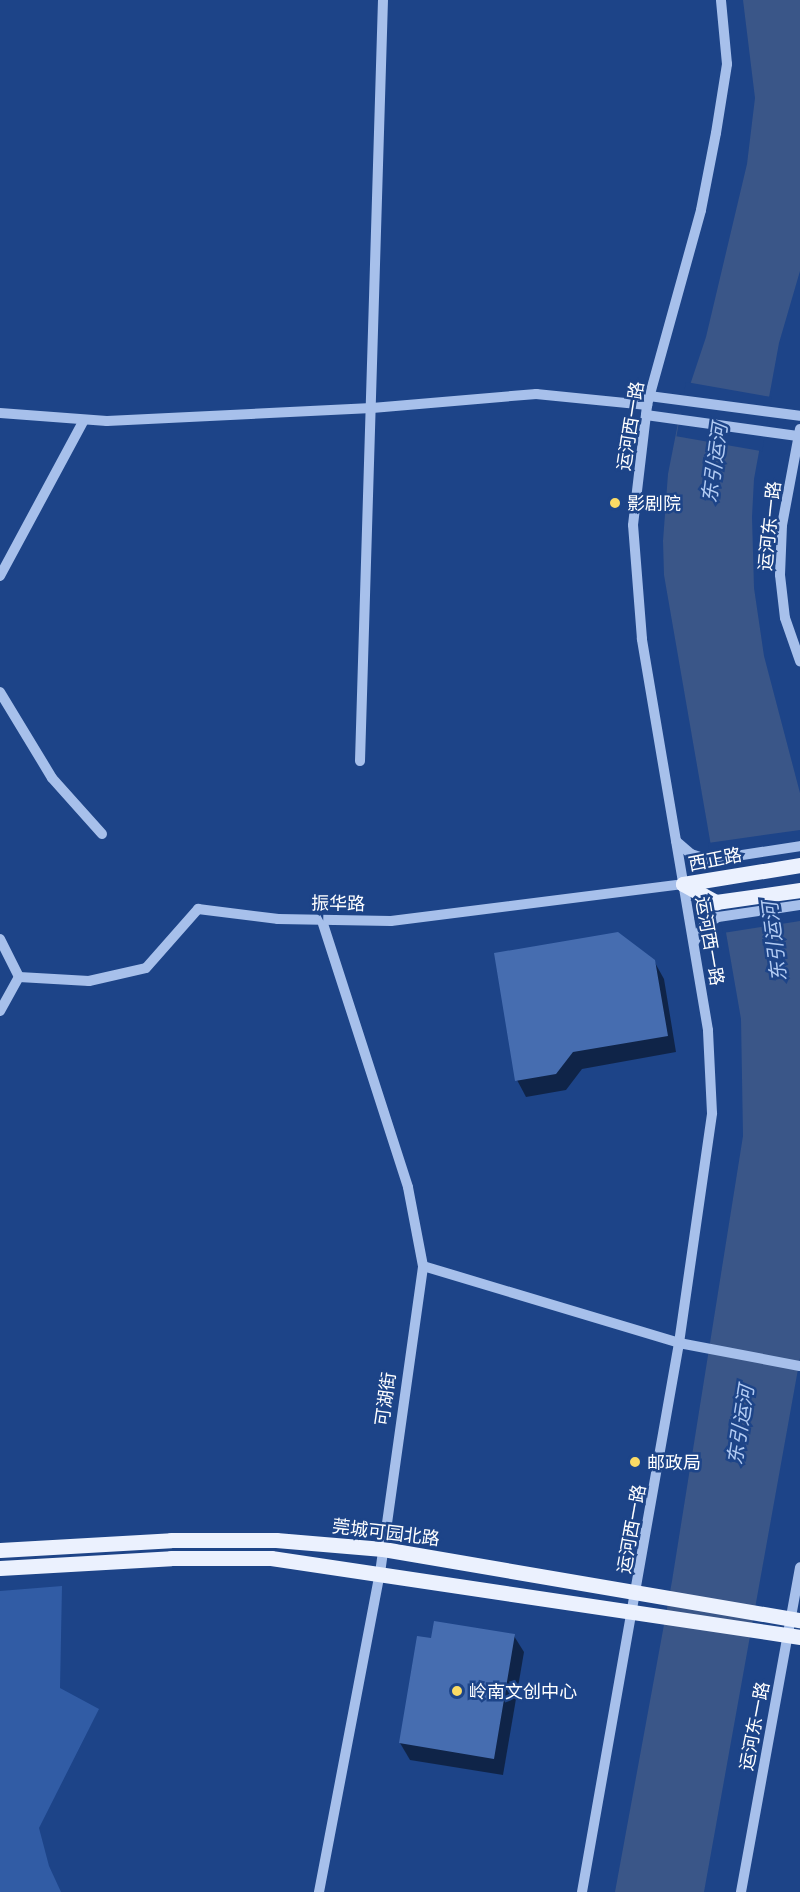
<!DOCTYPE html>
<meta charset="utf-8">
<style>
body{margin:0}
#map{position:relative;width:800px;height:1892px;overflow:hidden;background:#1d4488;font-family:Lato,"Noto Sans SC",sans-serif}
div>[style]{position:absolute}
.green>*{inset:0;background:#315ca5}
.water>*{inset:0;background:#3a5688}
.pier>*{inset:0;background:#1d4488;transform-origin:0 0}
.shadow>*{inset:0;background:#0007}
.building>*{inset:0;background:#466db0}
.minor>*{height:10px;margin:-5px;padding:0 5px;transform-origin:5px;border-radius:5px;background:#a7c0eb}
.major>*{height:15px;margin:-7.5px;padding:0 7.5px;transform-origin:7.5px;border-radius:7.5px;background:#ebf1fe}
.dots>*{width:16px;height:16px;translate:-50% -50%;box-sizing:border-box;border:3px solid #1d4488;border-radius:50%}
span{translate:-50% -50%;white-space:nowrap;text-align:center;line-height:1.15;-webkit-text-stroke:5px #1d4488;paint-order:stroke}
.street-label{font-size:18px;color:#fff}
.poi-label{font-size:18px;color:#fff}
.left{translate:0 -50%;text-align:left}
.water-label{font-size:20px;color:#b2cbf3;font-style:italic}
</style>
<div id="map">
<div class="green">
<div style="clip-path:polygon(62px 1586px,60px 1688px,99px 1709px,39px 1828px,49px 1866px,61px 1892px,0 1892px,0 1591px)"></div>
</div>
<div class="water">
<div style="clip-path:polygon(743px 0,800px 0,800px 271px,779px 343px,754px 479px,752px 517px,754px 588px,764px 656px,800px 793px,800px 1358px,704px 1892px,615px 1892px,672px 1581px,743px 1136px,741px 1019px,664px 575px,663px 541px,668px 474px,679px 418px,706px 337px,747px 164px,755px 98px)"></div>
</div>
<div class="pier">
<div style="left:686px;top:382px;width:87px;height:55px;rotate:10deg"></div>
<div style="clip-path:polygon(800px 830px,800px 921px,723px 933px,708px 843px)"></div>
</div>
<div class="shadow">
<div style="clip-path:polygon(654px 961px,664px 979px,676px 1052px,582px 1069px,566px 1090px,526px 1097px,517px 1080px)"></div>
<div style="clip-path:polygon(514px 1636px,524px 1652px,503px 1775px,410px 1760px,400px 1743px,432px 1640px)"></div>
</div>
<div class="building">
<div style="clip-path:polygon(618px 932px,655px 960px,668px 1036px,573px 1052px,556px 1074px,515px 1081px,494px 953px)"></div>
<div style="clip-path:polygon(434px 1621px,515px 1634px,494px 1759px,399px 1743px,417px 1636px,431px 1638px)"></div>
</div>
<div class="minor">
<div style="left:649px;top:396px;width:152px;rotate:7.5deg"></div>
<div style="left:0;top:413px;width:107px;rotate:4.3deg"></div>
<div style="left:107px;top:421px;width:265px;rotate:-2.8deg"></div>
<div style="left:372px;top:408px;width:165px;rotate:-4.9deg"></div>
<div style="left:536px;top:394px;width:112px;rotate:5.7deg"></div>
<div style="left:646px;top:415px;width:153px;rotate:7.9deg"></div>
<div style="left:800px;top:429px;width:98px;rotate:100.6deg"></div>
<div style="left:782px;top:525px;width:50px;rotate:92.3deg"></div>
<div style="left:780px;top:575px;width:43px;rotate:83.4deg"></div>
<div style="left:785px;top:618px;width:46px;rotate:70.8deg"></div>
<div style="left:0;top:576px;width:177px;rotate:-61.7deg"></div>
<div style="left:0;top:692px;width:100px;rotate:58.8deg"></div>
<div style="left:52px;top:778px;width:75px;rotate:48.2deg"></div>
<div style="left:360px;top:761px;width:761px;rotate:-88.27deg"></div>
<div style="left:676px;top:841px;width:20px;rotate:41deg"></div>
<div style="left:691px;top:854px;width:20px;rotate:18deg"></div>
<div style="left:710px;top:860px;width:91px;rotate:-8.8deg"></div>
<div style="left:0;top:939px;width:42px;rotate:63.4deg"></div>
<div style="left:694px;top:942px;width:17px;rotate:-59deg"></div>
<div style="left:703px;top:927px;width:18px;rotate:-34deg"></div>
<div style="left:718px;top:917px;width:83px;rotate:-8.3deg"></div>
<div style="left:19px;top:977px;width:70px;rotate:3.3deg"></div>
<div style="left:89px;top:981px;width:58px;rotate:-12.8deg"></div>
<div style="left:146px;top:968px;width:79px;rotate:-48.6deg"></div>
<div style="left:198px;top:909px;width:81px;rotate:7.1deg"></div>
<div style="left:278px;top:919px;width:113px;rotate:1deg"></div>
<div style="left:391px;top:921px;width:294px;rotate:-7.2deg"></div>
<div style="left:0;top:1011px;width:39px;rotate:-61deg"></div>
<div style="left:423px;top:1266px;width:267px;rotate:16.7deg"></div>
<div style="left:679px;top:1343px;width:123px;rotate:10.8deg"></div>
<div style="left:319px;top:1892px;width:325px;rotate:-79.2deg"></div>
<div style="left:380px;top:1573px;width:310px;rotate:-82deg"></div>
<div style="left:423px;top:1266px;width:80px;rotate:-100.8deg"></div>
<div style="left:408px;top:1187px;width:281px;rotate:-107.9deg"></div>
<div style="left:582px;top:1892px;width:558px;rotate:-79.98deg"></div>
<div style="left:679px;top:1343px;width:232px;rotate:-81.8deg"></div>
<div style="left:712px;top:1113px;width:83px;rotate:-92.8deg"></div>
<div style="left:708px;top:1030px;width:397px;rotate:-99.6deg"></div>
<div style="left:642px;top:639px;width:114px;rotate:-94.5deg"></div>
<div style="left:633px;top:525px;width:121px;rotate:-83.3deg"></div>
<div style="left:647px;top:405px;width:202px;rotate:-74.5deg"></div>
<div style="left:701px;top:210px;width:78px;rotate:-79deg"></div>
<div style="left:716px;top:133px;width:70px;rotate:-80.9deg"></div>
<div style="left:727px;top:64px;width:64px;rotate:-95.4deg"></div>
<div style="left:741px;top:1892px;width:330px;rotate:-79.7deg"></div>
</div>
<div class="major">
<div style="left:683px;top:884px;width:38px;rotate:29deg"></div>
<div style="left:716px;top:902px;width:85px;rotate:-8.1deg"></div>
<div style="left:683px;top:884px;width:119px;rotate:-9.2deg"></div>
<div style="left:0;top:1550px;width:171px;rotate:-3.3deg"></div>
<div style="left:171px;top:1540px;width:105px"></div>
<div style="left:276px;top:1540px;width:107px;rotate:4.8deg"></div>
<div style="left:383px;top:1549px;width:423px;rotate:9.7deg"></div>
<div style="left:0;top:1568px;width:171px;rotate:-3.3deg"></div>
<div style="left:171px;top:1558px;width:100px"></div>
<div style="left:271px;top:1558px;width:535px;rotate:8.49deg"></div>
</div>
<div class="dots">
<div style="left:615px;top:503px;background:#fbdb65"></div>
<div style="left:635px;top:1462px;background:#fbdb65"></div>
<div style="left:457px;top:1691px;background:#fbdb65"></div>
</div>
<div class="street-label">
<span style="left:630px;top:426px;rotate:-81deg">运河西一路</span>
<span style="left:769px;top:526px;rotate:-84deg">运河东一路</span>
<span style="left:715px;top:859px;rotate:-11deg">西正路</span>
<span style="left:338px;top:903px;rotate:1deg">振华路</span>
<span style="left:710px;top:941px;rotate:80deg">运河西一路</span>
<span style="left:385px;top:1399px;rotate:-82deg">可湖街</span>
<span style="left:631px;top:1529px;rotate:-80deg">运河西一路</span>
<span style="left:386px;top:1532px;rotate:7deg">莞城可园北路</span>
<span style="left:754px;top:1726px;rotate:-79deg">运河东一路</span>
</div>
<div class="poi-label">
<span class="left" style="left:627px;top:503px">影剧院</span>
<span class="left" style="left:647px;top:1462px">邮政局</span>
<span class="left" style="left:469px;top:1691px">岭南文创中心</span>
</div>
<div class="water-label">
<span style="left:714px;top:463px;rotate:-82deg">东引运河</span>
<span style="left:774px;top:942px;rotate:-97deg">东引运河</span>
<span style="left:740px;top:1425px;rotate:-81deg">东引运河</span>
</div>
</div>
